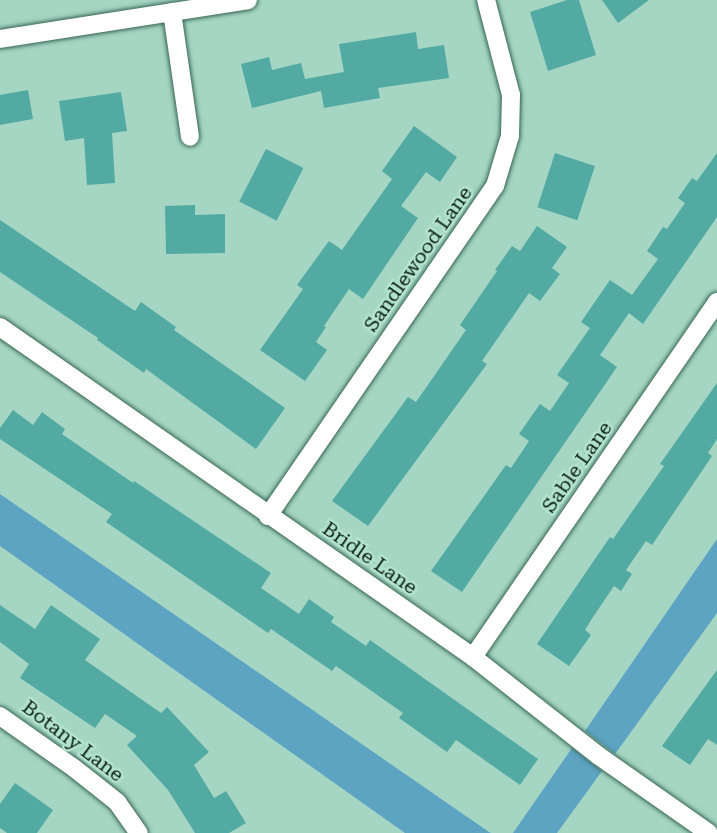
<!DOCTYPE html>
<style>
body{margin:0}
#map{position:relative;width:717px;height:833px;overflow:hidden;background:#a5d6c3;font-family:"Roboto Serif",serif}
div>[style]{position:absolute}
.water>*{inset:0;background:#5da3c2}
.building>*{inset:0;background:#53aaa3;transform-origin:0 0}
.roads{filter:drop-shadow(0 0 2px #386555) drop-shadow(0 0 2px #386555)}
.street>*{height:18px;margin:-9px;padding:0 9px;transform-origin:9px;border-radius:9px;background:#fff}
span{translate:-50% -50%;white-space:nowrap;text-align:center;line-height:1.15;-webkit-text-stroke:5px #b2e3cf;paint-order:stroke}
.street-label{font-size:20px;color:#0b1e17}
</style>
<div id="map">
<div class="water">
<div style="clip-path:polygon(0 494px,489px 832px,491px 833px,405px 833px,0 546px)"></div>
<div style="clip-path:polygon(717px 539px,717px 613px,615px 754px,585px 731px)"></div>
<div style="clip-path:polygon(572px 748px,602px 771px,557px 833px,513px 833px)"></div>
</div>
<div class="building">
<div style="clip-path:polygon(567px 0,579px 0,596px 55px,548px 71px,530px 12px)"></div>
<div style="clip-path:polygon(602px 0,649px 0,618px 23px)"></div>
<div style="clip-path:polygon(416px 32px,418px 49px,444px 45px,449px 78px,378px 88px,380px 98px,324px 108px,321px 91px,252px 108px,241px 64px,269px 57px,272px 70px,301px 63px,305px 79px,344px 72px,339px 44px)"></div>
<div style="clip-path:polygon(28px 90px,33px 119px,0 125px,0 95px)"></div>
<div style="clip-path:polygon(121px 92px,127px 131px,112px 133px,115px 183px,87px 185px,84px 138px,65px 141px,59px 101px)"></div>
<div style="clip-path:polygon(414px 126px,457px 157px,440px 182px,426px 172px,401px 206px,418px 218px,363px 299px,349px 289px,324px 326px,326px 327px,316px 342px,327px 350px,305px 381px,260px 350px,303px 289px,297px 285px,329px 241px,342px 250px,392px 179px,382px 171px)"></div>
<div style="left:266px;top:149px;width:42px;height:59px;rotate:27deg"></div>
<div style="left:555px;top:153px;width:42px;height:57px;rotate:18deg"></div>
<div style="clip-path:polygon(717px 153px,717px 217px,643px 324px,629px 313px,600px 355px,617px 367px,462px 592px,431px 571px,506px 465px,511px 468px,529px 441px,519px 434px,540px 404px,550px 411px,569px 383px,557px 375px,590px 328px,581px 322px,610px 280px,632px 295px,658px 259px,647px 251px,663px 227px,667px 229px,685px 203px,678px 198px,692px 178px,697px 181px)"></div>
<div style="clip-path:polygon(195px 205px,195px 215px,225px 214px,225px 253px,166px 254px,165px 206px)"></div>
<div style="clip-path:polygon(0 220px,135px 311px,141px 302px,176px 327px,174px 330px,285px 408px,256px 449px,146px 369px,144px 373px,97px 340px,98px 338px,0 272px)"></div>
<div style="clip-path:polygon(537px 226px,567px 247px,552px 268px,560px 274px,540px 301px,529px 293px,482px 361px,487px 364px,368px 526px,332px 501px,408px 397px,416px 402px,466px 330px,460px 325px,497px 271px,495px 270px,512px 246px,520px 251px)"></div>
<div style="clip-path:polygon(717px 383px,717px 439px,708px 453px,712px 456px,652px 545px,646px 541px,626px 570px,632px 574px,621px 591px,614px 586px,593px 617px,585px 630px,591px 635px,569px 666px,537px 644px,610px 537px,613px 539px,664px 466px,660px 464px)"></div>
<div style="clip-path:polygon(13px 410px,33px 425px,42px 412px,65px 429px,62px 434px,133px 483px,134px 481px,271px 573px,261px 588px,299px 614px,309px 599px,334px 617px,331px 622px,366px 646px,370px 640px,538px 759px,520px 785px,456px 740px,447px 752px,399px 718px,403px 713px,336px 666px,332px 671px,271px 629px,268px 633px,106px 522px,112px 514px,0 439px,0 428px)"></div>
<div style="clip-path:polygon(0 605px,35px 629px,51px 605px,100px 639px,85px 660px,161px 713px,167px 707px,209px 752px,194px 765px,214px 798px,226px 791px,246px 823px,229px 833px,195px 833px,168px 790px,127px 745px,137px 736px,105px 714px,95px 728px,20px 678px,29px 664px,0 642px)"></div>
<div style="clip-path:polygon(717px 670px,717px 745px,708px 739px,690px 765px,662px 746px)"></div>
<div style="clip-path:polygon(15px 783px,53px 810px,37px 833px,7px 833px,0 828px,0 804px)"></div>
</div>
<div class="roads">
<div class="street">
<div style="left:172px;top:12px;width:126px;rotate:81.8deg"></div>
<div style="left:0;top:39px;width:251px;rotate:-8.9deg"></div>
<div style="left:0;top:327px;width:577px;rotate:34.9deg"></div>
<div style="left:473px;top:657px;width:160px;rotate:38.2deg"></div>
<div style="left:599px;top:756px;width:134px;rotate:35deg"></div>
<div style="left:268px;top:516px;width:401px;rotate:-55.5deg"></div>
<div style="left:495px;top:186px;width:52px;rotate:-73.3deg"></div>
<div style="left:510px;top:136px;width:41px;rotate:-88.6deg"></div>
<div style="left:511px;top:95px;width:98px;rotate:-104.7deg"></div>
<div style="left:473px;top:657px;width:431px;rotate:-55.5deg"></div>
<div style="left:0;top:716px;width:90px;rotate:35.1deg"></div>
<div style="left:74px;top:768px;width:55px;rotate:38.3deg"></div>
<div style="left:117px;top:802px;width:38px;rotate:55deg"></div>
</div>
</div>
<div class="street-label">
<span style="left:418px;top:259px;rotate:-55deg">Sandlewood Lane</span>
<span style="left:577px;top:467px;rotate:-55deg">Sable Lane</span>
<span style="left:370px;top:558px;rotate:35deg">Bridle Lane</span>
<span style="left:73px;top:741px;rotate:37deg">Botany Lane</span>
</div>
</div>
